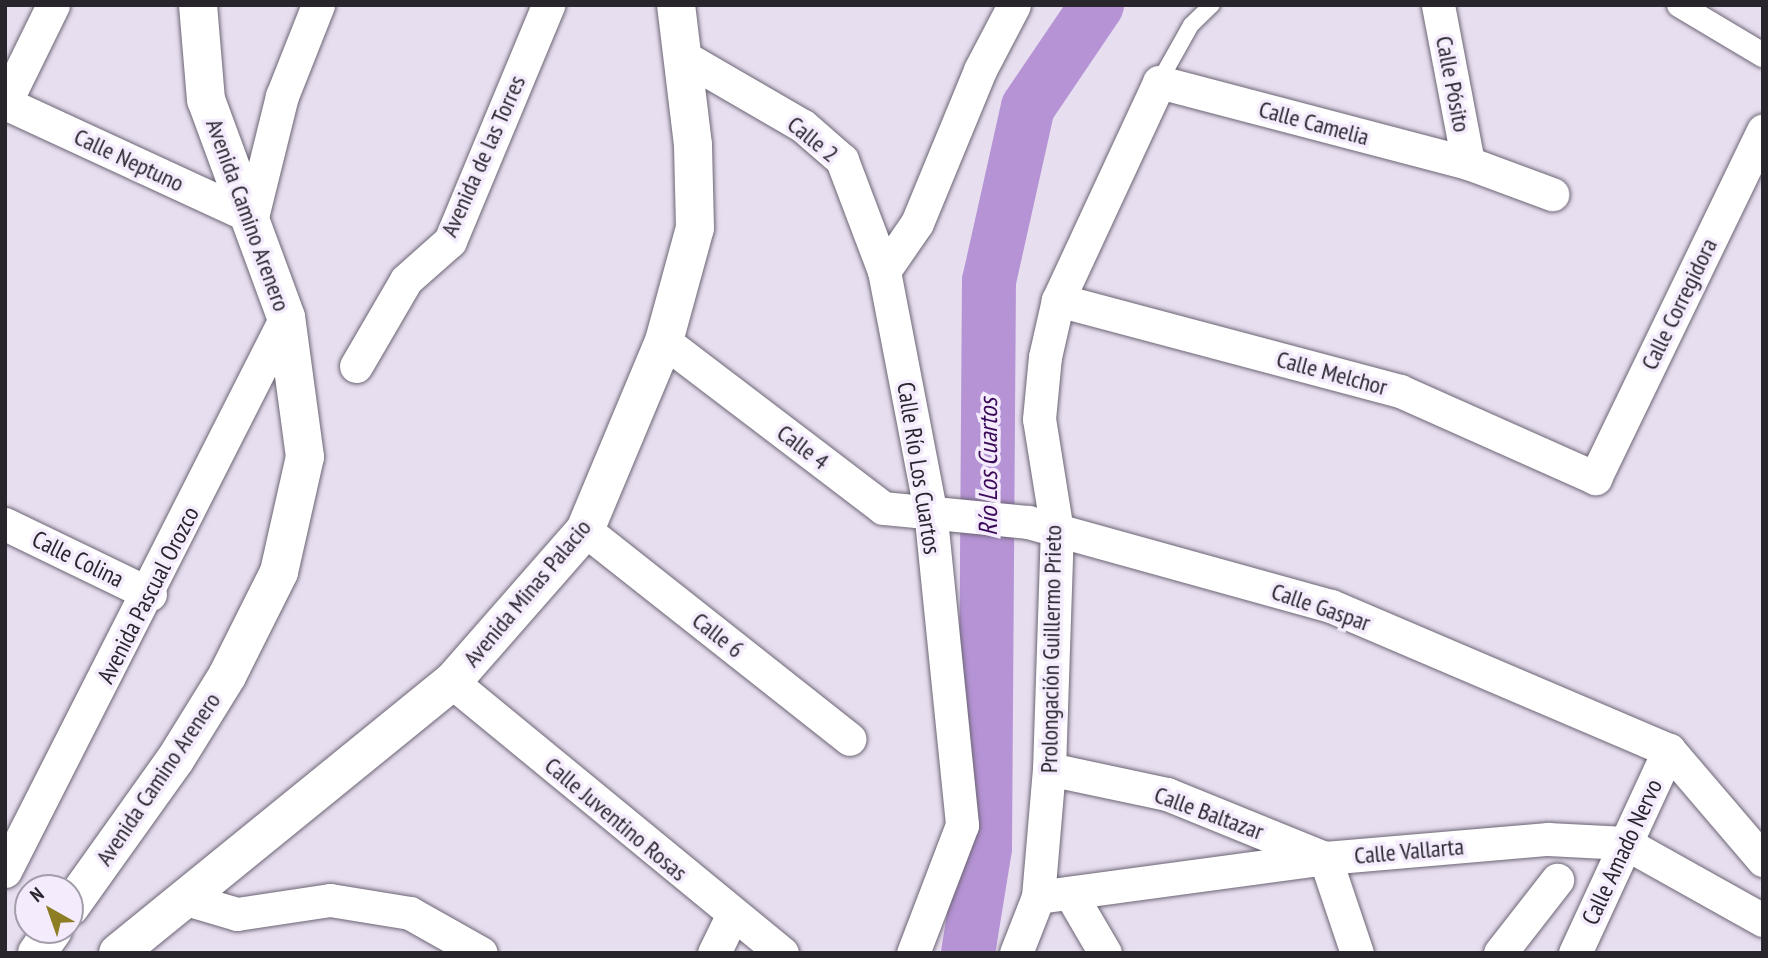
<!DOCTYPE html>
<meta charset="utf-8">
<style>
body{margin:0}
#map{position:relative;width:1768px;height:958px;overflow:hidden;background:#e7deef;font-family:"PT Sans Narrow",sans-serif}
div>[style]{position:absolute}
.river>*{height:54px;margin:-27px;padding:0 27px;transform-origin:27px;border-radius:27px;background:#b593d4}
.roads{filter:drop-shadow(0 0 2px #6c6574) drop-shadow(0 0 2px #6c6574)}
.service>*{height:16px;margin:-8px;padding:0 8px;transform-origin:8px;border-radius:8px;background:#fff}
.pedestrian>*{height:24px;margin:-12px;padding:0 12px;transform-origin:12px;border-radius:12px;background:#fff}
.minor>*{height:33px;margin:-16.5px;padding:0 16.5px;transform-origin:16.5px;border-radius:16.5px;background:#fff}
.secondary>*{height:38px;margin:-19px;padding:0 19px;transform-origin:19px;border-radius:19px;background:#fff}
span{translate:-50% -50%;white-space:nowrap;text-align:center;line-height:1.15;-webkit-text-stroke:7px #f4ebfd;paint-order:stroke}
.street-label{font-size:24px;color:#29252c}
.water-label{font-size:26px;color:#3b0a58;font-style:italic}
.frame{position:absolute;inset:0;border:7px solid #29252c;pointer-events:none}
.north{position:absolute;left:14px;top:874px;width:70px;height:70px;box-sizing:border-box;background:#f4ebfd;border:2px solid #a39ca9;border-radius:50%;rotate:320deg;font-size:19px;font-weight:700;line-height:28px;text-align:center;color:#29252c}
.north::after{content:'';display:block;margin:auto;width:24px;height:32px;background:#8d7d23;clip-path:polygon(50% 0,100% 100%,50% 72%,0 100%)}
</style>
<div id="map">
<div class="river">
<div style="left:968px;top:953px;width:106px;rotate:-80.8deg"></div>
<div style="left:985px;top:848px;width:567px;rotate:-89.6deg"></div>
<div style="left:989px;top:281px;width:178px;rotate:-77.4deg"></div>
<div style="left:1028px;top:107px;width:123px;rotate:-55.9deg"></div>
</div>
<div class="roads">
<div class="service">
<div style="left:1159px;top:82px;width:65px;rotate:-60.7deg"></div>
<div style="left:1191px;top:25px;width:29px;rotate:-44deg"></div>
</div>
<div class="pedestrian">
<div style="left:1679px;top:5px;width:98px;rotate:30.8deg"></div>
</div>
<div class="minor">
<div style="left:1438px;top:5px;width:161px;rotate:79.2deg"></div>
<div style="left:684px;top:57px;width:138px;rotate:30.1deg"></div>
<div style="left:803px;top:126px;width:52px;rotate:41.1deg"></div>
<div style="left:842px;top:160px;width:119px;rotate:69.3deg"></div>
<div style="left:884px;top:271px;width:242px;rotate:79.1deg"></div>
<div style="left:930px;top:509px;width:318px;rotate:84.2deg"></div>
<div style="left:962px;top:825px;width:137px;rotate:110.9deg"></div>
<div style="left:5px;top:103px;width:272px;rotate:24.8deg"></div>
<div style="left:252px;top:217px;width:125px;rotate:-76.1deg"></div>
<div style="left:282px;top:96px;width:98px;rotate:-68.4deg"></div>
<div style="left:5px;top:103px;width:109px;rotate:-63.9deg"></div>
<div style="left:884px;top:271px;width:58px;rotate:-55.5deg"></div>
<div style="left:917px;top:223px;width:165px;rotate:-67.6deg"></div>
<div style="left:980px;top:70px;width:73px;rotate:-62.4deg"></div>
<div style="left:1058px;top:300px;width:354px;rotate:14.9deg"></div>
<div style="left:1400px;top:391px;width:214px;rotate:24deg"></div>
<div style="left:1595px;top:478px;width:386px;rotate:-64.2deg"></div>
<div style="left:664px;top:341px;width:275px;rotate:37.3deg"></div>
<div style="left:883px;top:508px;width:146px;rotate:5.5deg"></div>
<div style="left:1028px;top:522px;width:314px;rotate:15.5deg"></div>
<div style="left:1331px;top:606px;width:367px;rotate:23.1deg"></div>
<div style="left:1669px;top:750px;width:145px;rotate:49.5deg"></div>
<div style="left:356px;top:366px;width:99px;rotate:-59.8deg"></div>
<div style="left:406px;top:280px;width:59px;rotate:-41.6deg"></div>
<div style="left:450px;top:241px;width:256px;rotate:-67.4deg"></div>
<div style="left:5px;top:524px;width:161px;rotate:25.8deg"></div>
<div style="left:585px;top:530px;width:337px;rotate:38.3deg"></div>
<div style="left:452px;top:682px;width:427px;rotate:39.4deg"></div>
<div style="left:1049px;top:769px;width:121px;rotate:12deg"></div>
<div style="left:1167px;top:794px;width:170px;rotate:22.1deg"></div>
<div style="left:1325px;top:858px;width:100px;rotate:71.4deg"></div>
<div style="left:5px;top:871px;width:621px;rotate:-63.1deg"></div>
<div style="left:1070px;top:893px;width:69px;rotate:59.7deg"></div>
<div style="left:1038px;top:897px;width:290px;rotate:-7.7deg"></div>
<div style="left:1325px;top:858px;width:224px;rotate:-4.9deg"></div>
<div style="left:1548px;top:839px;width:77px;rotate:3deg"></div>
<div style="left:1625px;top:843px;width:158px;rotate:29.2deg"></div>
<div style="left:186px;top:899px;width:53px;rotate:16.4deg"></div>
<div style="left:237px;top:914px;width:94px;rotate:-8.6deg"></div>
<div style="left:330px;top:900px;width:81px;rotate:9.2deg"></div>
<div style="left:410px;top:913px;width:81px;rotate:29.4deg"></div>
<div style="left:714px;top:953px;width:41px;rotate:-64.1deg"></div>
<div style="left:1016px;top:953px;width:60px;rotate:-68.6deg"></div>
<div style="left:1038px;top:897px;width:128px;rotate:-85.1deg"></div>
<div style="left:1049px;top:769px;width:238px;rotate:-88.1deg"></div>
<div style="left:1057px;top:531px;width:113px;rotate:-99.1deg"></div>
<div style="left:1039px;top:419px;width:62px;rotate:-84.5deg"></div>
<div style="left:1045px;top:357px;width:58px;rotate:-77.2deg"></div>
<div style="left:1058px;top:300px;width:240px;rotate:-65.1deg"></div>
<div style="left:1159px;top:82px;width:319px;rotate:14.7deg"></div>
<div style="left:1468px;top:163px;width:90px;rotate:20.3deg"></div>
<div style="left:1500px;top:953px;width:93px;rotate:-52deg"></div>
<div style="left:1575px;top:953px;width:224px;rotate:-65.2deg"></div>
</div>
<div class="secondary">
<div style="left:70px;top:907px;width:181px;rotate:-54.5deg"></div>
<div style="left:175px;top:760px;width:99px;rotate:-58.2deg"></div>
<div style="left:227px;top:676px;width:116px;rotate:-63.4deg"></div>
<div style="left:279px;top:572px;width:118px;rotate:-77.3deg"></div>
<div style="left:305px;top:457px;width:141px;rotate:-97.7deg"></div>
<div style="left:286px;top:317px;width:231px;rotate:-110.2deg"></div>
<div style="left:206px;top:100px;width:95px;rotate:-94.8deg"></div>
<div style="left:37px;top:953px;width:28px;rotate:-55deg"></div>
<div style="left:118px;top:953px;width:430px;rotate:-39.1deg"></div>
<div style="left:452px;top:682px;width:202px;rotate:-48.8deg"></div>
<div style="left:585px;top:530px;width:205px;rotate:-67.3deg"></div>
<div style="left:664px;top:341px;width:117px;rotate:-74.7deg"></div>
<div style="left:695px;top:228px;width:83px;rotate:-91.4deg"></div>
<div style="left:693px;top:145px;width:141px;rotate:-96.9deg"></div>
</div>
</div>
<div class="street-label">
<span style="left:1453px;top:84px;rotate:79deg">Calle Pósito</span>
<span style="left:1314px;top:123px;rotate:15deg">Calle Camelia</span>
<span style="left:813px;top:139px;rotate:39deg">Calle 2</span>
<span style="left:483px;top:156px;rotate:-66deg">Avenida de las Torres</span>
<span style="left:129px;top:160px;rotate:25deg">Calle Neptuno</span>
<span style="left:248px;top:215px;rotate:70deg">Avenida Camino Arenero</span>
<span style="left:1679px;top:304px;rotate:-64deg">Calle Corregidora</span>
<span style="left:1332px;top:373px;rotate:15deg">Calle Melchor</span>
<span style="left:803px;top:447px;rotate:37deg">Calle 4</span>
<span style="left:919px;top:468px;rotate:81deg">Calle Río Los Cuartos</span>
<span style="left:78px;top:559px;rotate:26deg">Calle Colina</span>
<span style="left:527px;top:593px;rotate:-50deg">Avenida Minas Palacio</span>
<span style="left:148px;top:595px;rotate:-63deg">Avenida Pascual Orozco</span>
<span style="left:1321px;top:607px;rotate:19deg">Calle Gaspar</span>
<span style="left:718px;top:635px;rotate:38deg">Calle 6</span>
<span style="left:1051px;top:649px;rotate:-89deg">Prolongación Guillermo Prieto</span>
<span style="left:158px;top:779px;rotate:-56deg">Avenida Camino Arenero</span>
<span style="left:1209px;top:813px;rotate:20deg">Calle Baltazar</span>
<span style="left:616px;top:819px;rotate:40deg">Calle Juventino Rosas</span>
<span style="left:1409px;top:851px;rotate:-5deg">Calle Vallarta</span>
<span style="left:1622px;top:852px;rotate:-65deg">Calle Amado Nervo</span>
</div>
<div class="water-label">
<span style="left:988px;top:467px;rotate:-90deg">Río Los Cuartos</span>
</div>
<div class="frame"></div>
<div class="north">N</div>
</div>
